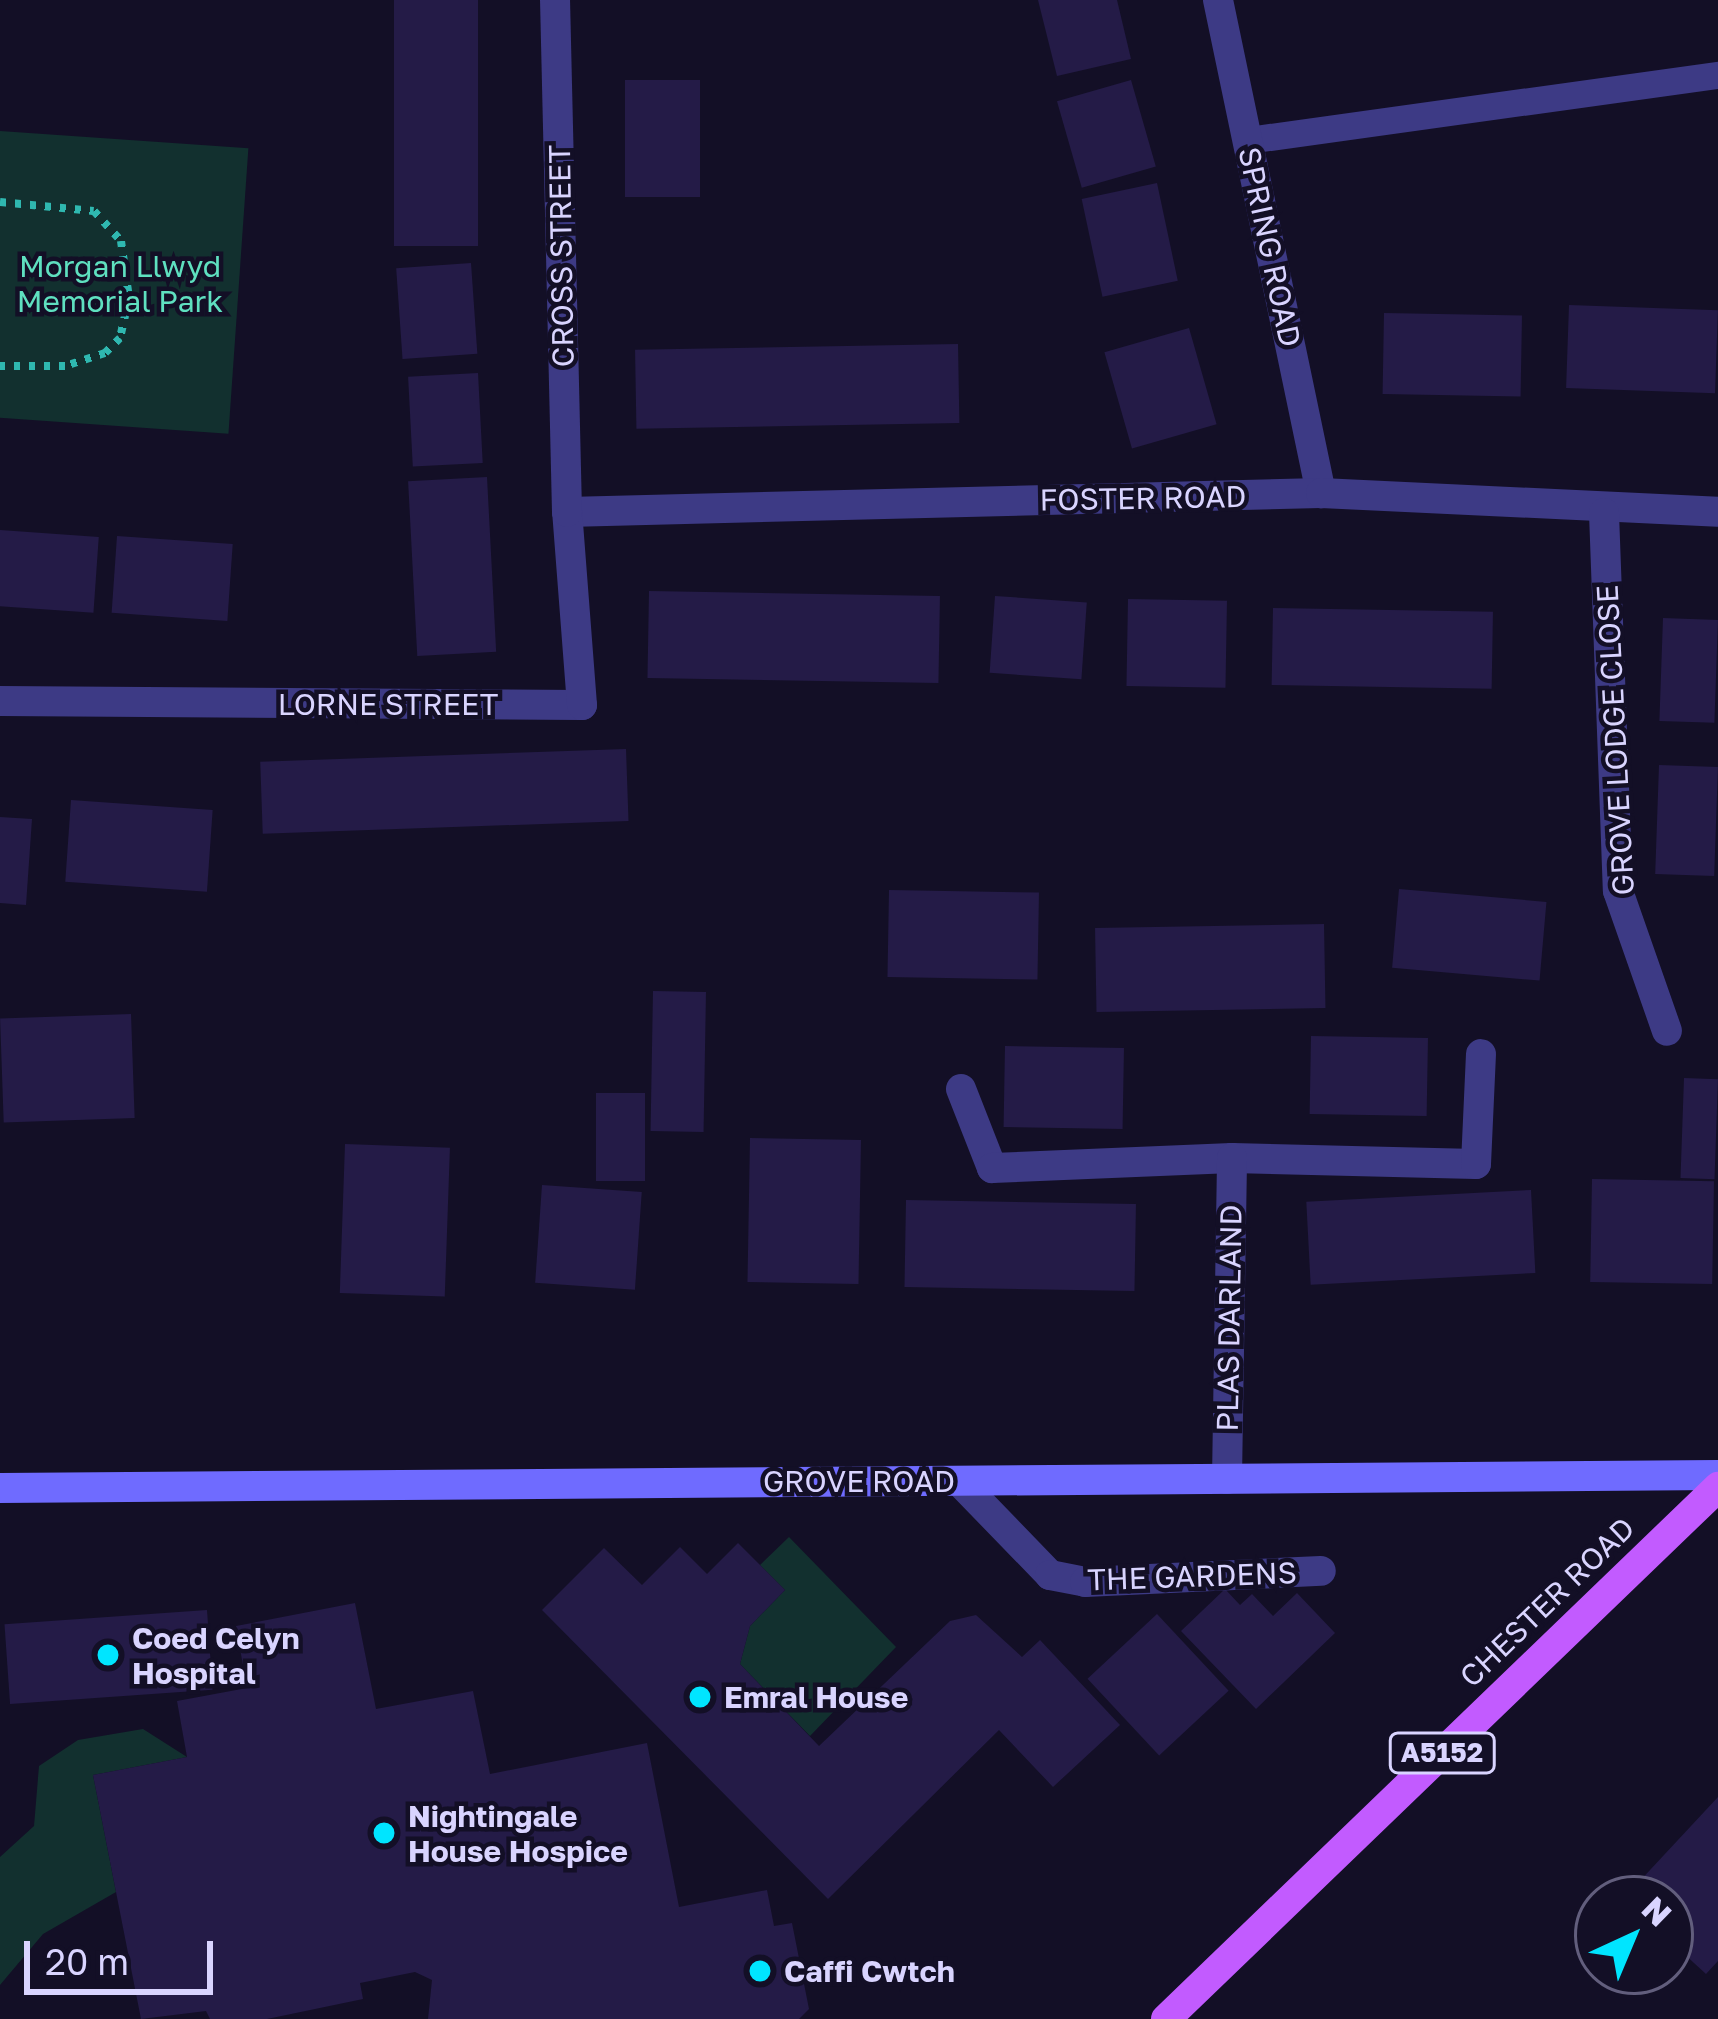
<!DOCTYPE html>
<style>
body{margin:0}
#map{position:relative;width:1718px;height:2019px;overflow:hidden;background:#130f26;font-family:"Golos Text",sans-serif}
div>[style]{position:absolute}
.green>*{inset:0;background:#12302f;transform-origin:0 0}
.building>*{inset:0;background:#241b47;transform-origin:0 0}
.path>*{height:8px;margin-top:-4px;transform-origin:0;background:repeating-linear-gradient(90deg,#2fb8b0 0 6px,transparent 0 15px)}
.lane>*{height:27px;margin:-13.5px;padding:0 13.5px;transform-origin:13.5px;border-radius:13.5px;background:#3d3a85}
.street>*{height:30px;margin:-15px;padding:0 15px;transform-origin:15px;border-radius:15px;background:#3d3a85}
.secondary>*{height:30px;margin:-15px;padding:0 15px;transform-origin:15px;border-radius:15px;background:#6f6bff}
.primary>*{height:30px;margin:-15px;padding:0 15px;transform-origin:15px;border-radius:15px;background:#c25bff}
.dots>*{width:33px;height:33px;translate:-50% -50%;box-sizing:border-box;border:6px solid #130f26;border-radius:50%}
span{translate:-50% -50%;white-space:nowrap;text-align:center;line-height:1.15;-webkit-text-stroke:9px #130f26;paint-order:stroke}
.shield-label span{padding:3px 9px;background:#130f26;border:3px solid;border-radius:9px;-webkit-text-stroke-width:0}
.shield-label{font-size:27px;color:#d9d4ff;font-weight:700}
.street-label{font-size:30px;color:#d9d4ff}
.park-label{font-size:30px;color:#5fe0c0}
.poi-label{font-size:30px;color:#d9d4ff;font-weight:700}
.left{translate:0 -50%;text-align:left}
.north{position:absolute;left:1574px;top:1875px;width:120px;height:120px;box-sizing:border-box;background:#130f26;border:3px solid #625e7d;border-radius:50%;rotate:44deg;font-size:33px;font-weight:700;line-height:48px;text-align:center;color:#d9d4ff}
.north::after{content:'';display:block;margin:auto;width:42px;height:54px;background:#00e5ff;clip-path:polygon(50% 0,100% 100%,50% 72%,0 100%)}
.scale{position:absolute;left:24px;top:1941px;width:189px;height:54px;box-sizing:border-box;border:6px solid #d9d4ff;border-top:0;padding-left:15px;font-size:36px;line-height:42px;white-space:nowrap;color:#d9d4ff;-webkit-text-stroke:9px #130f26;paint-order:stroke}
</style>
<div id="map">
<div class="green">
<div style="left:0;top:131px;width:249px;height:286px;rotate:4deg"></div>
<div style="clip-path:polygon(789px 1537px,896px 1647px,810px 1736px,740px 1664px,750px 1626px,785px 1590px,760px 1565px)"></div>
<div style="clip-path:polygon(143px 1729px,187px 1757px,93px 1775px,116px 1892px,43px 1934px,0 1985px,0 1857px,34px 1826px,39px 1766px,78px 1740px)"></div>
</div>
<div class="building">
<div style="left:394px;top:0;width:84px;height:246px"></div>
<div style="clip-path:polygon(1038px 0,1117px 0,1131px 59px,1057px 76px)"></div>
<div style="left:625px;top:80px;width:75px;height:117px"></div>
<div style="left:1131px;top:80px;width:90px;height:77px;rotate:74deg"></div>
<div style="left:1157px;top:183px;width:100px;height:77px;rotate:78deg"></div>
<div style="left:471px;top:263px;width:91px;height:75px;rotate:86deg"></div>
<div style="left:1569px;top:305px;width:149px;height:83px;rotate:2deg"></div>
<div style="left:1384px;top:313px;width:138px;height:81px;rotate:1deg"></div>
<div style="left:1189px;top:328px;width:100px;height:88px;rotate:74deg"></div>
<div style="left:958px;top:344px;width:79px;height:323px;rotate:89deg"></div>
<div style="left:478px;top:373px;width:90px;height:70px;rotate:87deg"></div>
<div style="left:487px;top:477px;width:175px;height:79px;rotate:87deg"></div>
<div style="left:0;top:530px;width:99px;height:76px;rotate:4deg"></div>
<div style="left:117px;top:536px;width:116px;height:77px;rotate:4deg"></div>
<div style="left:649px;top:591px;width:291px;height:87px;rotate:1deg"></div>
<div style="left:995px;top:596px;width:92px;height:77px;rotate:4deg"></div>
<div style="left:1128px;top:599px;width:99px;height:87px;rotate:1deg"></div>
<div style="left:1273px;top:608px;width:220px;height:77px;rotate:1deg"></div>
<div style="left:1663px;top:618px;width:55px;height:103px;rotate:2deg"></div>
<div style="left:626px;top:749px;width:72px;height:366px;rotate:88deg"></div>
<div style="left:1659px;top:765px;width:59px;height:109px;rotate:2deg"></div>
<div style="left:71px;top:800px;width:142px;height:82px;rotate:4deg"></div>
<div style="clip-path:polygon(0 817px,32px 819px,26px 905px,0 903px)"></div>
<div style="left:1399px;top:889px;width:148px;height:79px;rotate:5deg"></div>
<div style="left:889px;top:890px;width:150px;height:87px;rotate:1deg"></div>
<div style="left:1324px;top:924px;width:84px;height:229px;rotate:89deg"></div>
<div style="left:653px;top:991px;width:53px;height:140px;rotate:1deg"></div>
<div style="left:131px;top:1014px;width:104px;height:131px;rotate:88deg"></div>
<div style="left:1311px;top:1036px;width:117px;height:78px;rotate:1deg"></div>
<div style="left:1005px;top:1046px;width:119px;height:81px;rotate:1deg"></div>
<div style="left:1684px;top:1078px;width:34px;height:100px;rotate:2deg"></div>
<div style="left:596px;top:1093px;width:49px;height:88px"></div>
<div style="left:750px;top:1138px;width:111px;height:144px;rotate:1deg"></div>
<div style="left:345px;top:1144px;width:105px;height:149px;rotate:2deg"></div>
<div style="left:1592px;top:1179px;width:122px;height:103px;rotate:1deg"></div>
<div style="left:542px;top:1185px;width:100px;height:98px;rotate:4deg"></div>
<div style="left:1531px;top:1190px;width:83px;height:225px;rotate:87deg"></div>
<div style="left:906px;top:1200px;width:230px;height:87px;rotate:1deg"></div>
<div style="clip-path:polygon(738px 1543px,785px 1590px,750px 1626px,740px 1664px,819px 1746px,950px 1621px,976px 1615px,1022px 1657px,1040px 1640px,1120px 1725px,1053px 1787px,999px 1730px,828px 1899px,542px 1610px,604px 1548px,642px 1585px,680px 1547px,707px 1574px)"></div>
<div style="clip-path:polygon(1225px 1589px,1240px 1605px,1252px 1594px,1273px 1616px,1297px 1593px,1335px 1633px,1256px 1709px,1181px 1631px)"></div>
<div style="clip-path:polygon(355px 1603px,376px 1709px,473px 1691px,490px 1774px,647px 1743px,679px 1907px,767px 1890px,774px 1926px,792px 1923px,809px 2009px,799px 2019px,428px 2019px,432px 1980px,415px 1972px,360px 1983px,363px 1999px,267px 2019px,210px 2019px,206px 2011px,141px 2019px,93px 1775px,187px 1757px,177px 1701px,247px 1688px,236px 1626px)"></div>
<div style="left:207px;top:1610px;width:80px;height:203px;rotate:86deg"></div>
<div style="left:1157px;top:1614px;width:105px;height:95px;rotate:47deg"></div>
<div style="clip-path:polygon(1718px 1797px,1718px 1961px,1706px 1974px,1670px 1941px,1670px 1899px,1623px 1899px)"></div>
</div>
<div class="path">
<div style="left:0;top:202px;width:94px;rotate:5.5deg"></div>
<div style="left:94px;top:211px;width:40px;rotate:48deg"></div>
<div style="left:121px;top:241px;width:58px;rotate:82deg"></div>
<div style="left:129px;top:298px;width:41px;rotate:102.7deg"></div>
<div style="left:120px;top:338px;width:21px;rotate:135deg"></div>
<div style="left:105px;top:353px;width:42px;rotate:162deg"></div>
<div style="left:65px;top:366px;width:65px;rotate:180deg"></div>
</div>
<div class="lane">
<div style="left:1248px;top:140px;width:474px;rotate:-7.9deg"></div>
</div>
<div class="street">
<div style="left:1218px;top:0;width:504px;rotate:78.2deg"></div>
<div style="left:567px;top:512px;width:754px;rotate:-1.44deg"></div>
<div style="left:1321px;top:493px;width:397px;rotate:2.7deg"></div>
<div style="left:1604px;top:513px;width:378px;rotate:87.9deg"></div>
<div style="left:1618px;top:891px;width:148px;rotate:70.7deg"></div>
<div style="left:0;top:701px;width:582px;rotate:0.39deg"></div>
<div style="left:582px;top:705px;width:194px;rotate:-94.4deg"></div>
<div style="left:567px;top:512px;width:512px;rotate:-91.34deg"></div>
<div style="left:961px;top:1089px;width:85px;rotate:68.6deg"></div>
<div style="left:992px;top:1168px;width:240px;rotate:-2.4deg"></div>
<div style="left:1232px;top:1158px;width:244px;rotate:1.4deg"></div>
<div style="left:1476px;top:1164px;width:110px;rotate:-87.4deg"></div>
<div style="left:1227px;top:1479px;width:321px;rotate:-89.1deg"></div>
<div style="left:959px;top:1481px;width:131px;rotate:45.9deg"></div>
<div style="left:1050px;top:1575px;width:36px;rotate:11deg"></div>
<div style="left:1085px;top:1582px;width:236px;rotate:-2.7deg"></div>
</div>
<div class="secondary">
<div style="left:0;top:1488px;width:1718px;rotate:-0.43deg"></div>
</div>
<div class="primary">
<div style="left:1166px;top:2019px;width:767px;rotate:-43.94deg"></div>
</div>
<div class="dots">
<div style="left:108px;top:1655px;background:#00e5ff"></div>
<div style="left:700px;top:1697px;background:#00e5ff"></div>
<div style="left:384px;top:1833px;background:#00e5ff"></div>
<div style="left:760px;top:1971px;background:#00e5ff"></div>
</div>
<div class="shield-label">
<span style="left:1442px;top:1753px">A5152</span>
</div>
<div class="street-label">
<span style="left:1270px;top:247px;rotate:78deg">SPRING ROAD</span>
<span style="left:561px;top:256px;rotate:-91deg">CROSS STREET</span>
<span style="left:1143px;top:498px;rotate:-1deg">FOSTER ROAD</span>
<span style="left:388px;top:704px">LORNE STREET</span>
<span style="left:1615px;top:740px;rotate:-93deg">GROVE LODGE CLOSE</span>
<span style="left:1229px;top:1318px;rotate:-89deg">PLAS DARLAND</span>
<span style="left:859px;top:1481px">GROVE ROAD</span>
<span style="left:1192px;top:1576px;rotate:-2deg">THE GARDENS</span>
<span style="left:1547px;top:1602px;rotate:-44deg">CHESTER ROAD</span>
</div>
<div class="park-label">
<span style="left:120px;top:283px">Morgan Llwyd<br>Memorial Park</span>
</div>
<div class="poi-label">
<span class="left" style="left:132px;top:1655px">Coed Celyn<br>Hospital</span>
<span class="left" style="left:724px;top:1697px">Emral House</span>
<span class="left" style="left:408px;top:1833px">Nightingale<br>House Hospice</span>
<span class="left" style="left:784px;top:1971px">Caffi Cwtch</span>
</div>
<div class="north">N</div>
<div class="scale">20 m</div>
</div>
